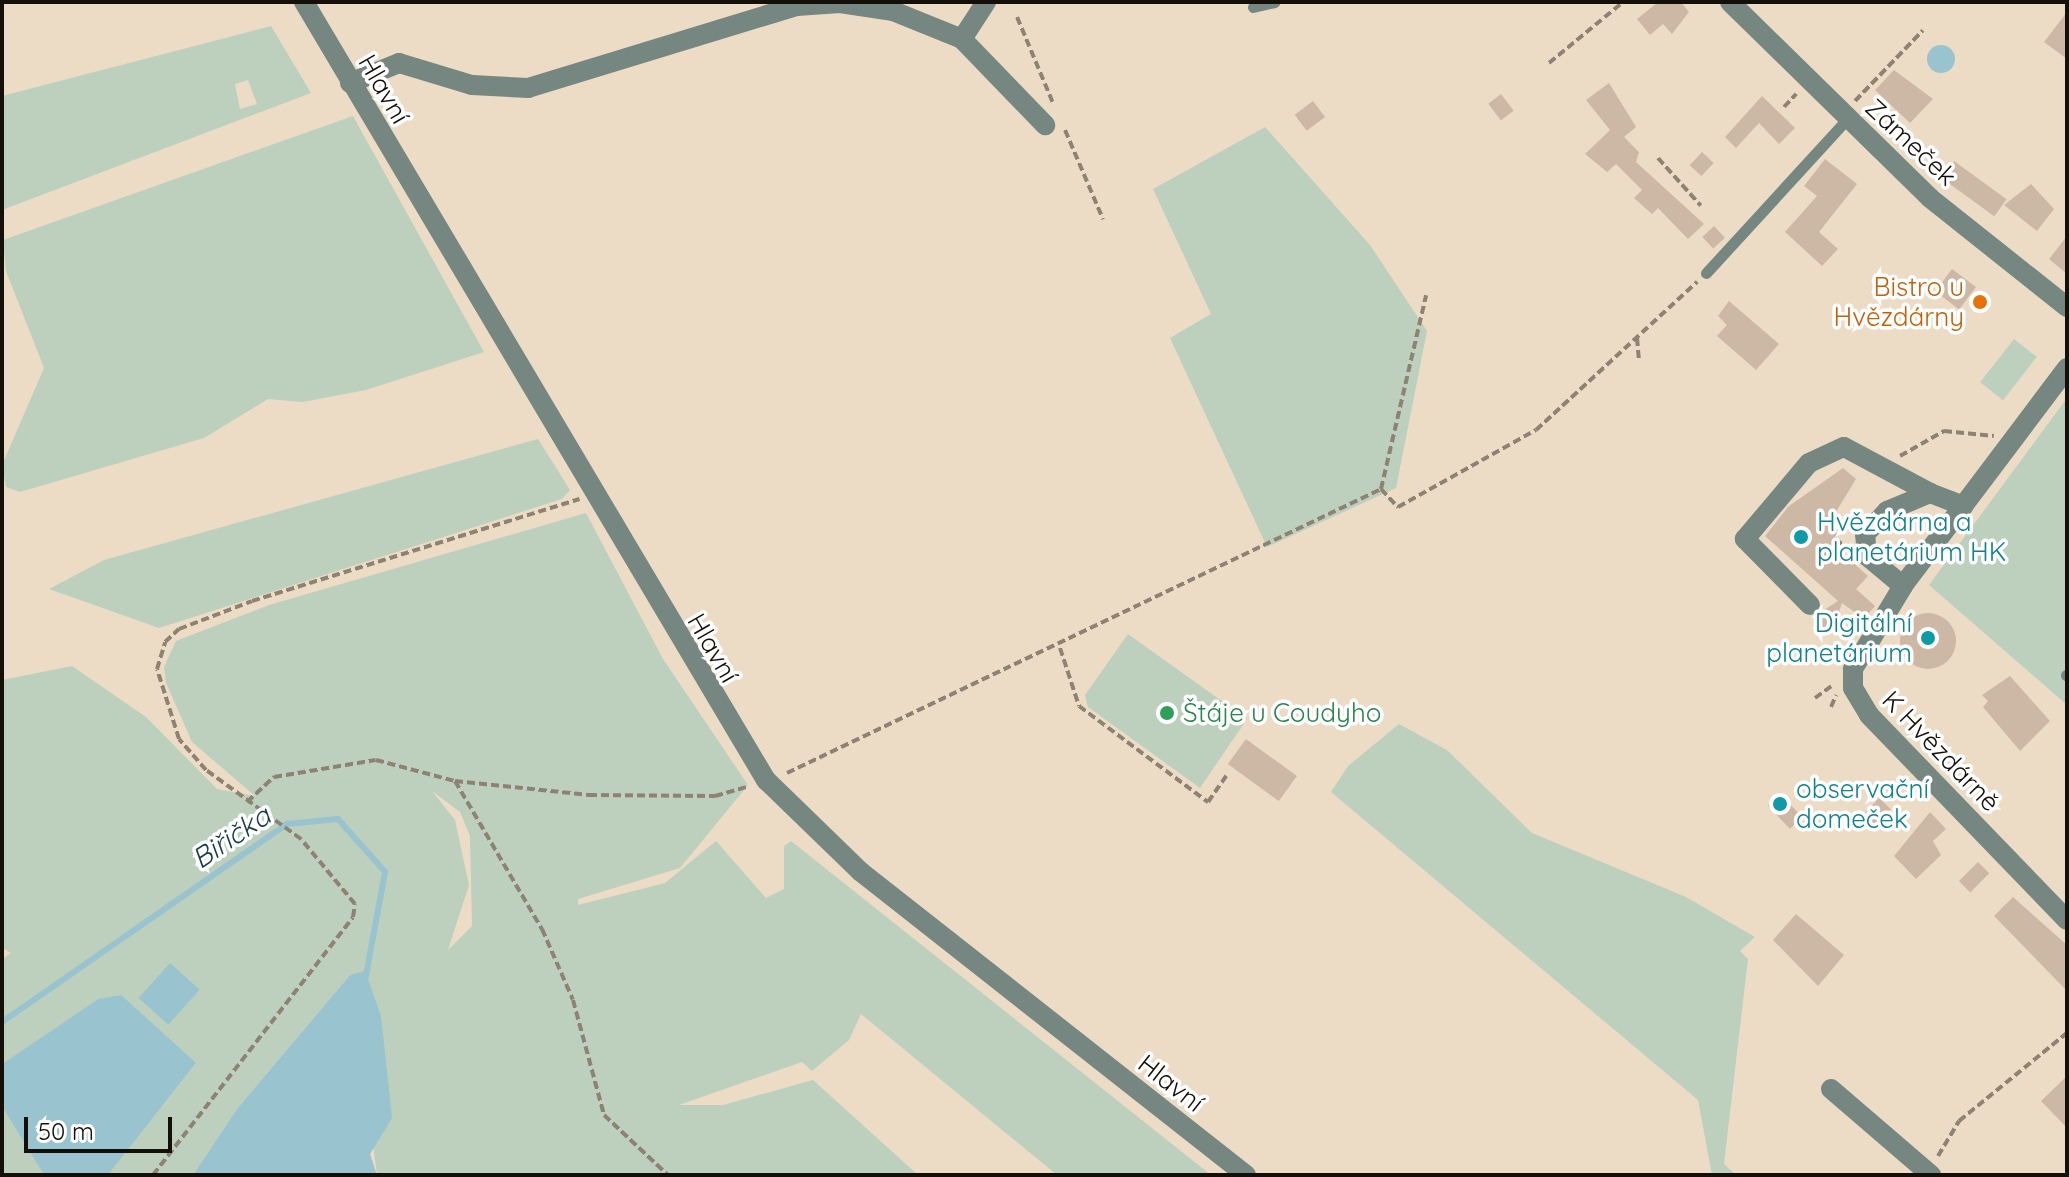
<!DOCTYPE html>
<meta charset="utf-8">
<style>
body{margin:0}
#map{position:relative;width:2069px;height:1177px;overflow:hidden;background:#ecdcc6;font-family:Quicksand,sans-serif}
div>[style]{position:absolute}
.green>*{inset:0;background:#bcd0bd;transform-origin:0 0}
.water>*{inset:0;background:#99c3cf;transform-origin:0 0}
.round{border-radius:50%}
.stream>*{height:6px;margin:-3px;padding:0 3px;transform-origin:3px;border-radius:3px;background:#99c3cf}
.building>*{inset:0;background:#cdb8a6;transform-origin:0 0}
.path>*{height:4px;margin-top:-2px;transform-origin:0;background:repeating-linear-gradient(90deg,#8e8273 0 8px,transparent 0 12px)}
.service>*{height:11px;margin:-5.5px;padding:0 5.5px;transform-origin:5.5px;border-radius:5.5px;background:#768781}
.minor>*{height:20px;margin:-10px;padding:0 10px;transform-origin:10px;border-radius:10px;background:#768781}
.dots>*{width:22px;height:22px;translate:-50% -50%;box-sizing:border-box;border:4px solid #fff;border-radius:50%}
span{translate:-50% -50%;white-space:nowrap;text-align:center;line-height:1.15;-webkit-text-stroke:7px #fff;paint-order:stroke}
.street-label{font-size:26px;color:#140f08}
.food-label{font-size:26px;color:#c56008}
.right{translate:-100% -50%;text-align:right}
.culture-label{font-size:26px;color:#0d838f}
.left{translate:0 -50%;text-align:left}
.leisure-label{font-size:26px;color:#27864d}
.water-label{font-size:28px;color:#163d47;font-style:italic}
.frame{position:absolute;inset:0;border:4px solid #140f08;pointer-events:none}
.scale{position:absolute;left:24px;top:1117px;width:148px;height:36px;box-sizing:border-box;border:4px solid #140f08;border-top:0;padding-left:10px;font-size:24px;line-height:28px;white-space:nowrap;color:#140f08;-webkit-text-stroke:6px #fff;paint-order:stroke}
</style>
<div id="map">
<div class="green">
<div style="clip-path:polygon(evenodd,271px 26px,311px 93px,2px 210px,2px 96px,271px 26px,248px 80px,257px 104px,240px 109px,235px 84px,248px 80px)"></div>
<div style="clip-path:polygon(353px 116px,484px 352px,366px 390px,303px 402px,268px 399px,204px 438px,20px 492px,6px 487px,2px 465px,44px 368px,6px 271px,3px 240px)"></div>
<div style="clip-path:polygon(1265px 127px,1370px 245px,1427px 331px,1396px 488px,1267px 547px,1170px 338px,1211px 314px,1153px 189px)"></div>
<div style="left:2014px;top:339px;width:29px;height:55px;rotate:38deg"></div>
<div style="clip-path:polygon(2067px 398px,2067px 705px,1929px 585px)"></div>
<div style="clip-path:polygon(538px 439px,570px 490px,562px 499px,159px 628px,49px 589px,104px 560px)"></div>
<div style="clip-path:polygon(evenodd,586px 513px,663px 659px,748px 785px,680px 868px,578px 899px,578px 905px,665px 883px,716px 841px,766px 898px,784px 889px,784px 846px,791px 841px,1211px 1175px,1057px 1175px,861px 1014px,849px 1040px,812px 1071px,802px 1062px,679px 1105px,723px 1105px,813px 1080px,918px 1175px,377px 1175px,350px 975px,237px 1109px,193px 1175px,108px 1175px,196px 1063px,98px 999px,2px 1064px,2px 959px,11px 953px,2px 948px,2px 680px,72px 666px,146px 717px,217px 789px,255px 796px,192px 742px,166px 683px,164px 667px,176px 641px,269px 605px,586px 513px,432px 791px,460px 812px,470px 836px,472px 926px,448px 950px,469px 885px,455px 820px,432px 791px)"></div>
<div style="clip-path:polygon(1128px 634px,1247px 719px,1200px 788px,1088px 707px,1085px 695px)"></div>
<div style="clip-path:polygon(1399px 724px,1447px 750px,1532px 833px,1686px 897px,1755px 937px,1740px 951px,1748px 959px,1724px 1164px,1736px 1175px,1712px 1175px,1698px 1100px,1331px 792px,1348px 766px)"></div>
<div style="clip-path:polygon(2px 1106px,15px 1126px,44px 1175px,2px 1175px)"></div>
</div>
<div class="water">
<div class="round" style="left:1927px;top:45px;width:28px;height:28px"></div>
<div style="left:170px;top:963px;width:40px;height:47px;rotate:42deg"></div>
<div style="clip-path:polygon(365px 971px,381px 1016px,392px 1118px,370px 1154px,377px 1175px,193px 1175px,237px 1109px,350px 975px)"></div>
<div style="clip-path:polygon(121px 995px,196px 1063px,108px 1175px,44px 1175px,2px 1106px,2px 1064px,98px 999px)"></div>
</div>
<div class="stream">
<div style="left:2px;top:1022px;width:347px;rotate:-34.8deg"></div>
<div style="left:287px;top:824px;width:51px;rotate:-5.6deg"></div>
<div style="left:338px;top:819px;width:71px;rotate:48.4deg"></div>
<div style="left:385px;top:872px;width:111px;rotate:100.4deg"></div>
</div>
<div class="building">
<div style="clip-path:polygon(1658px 2px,1681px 2px,1689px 12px,1672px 34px,1663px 24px,1650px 35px,1637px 19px)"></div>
<div style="clip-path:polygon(2067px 12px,2067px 59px,2044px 42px)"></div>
<div style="clip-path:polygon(1894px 70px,1933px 99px,1910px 123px,1875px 90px)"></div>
<div style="clip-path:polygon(1609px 83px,1636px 127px,1624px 137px,1639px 152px,1636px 162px,1704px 224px,1688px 239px,1658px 208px,1652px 214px,1634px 198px,1642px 190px,1616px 164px,1607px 172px,1585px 154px,1610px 130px,1586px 100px)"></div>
<div style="left:1501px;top:94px;width:21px;height:16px;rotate:53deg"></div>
<div style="clip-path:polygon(1762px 96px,1795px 128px,1779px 144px,1759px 123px,1736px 148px,1725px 137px)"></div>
<div style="left:1313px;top:101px;width:20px;height:23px;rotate:53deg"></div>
<div style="left:1702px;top:152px;width:16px;height:18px;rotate:43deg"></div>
<div style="clip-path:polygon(1825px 159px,1857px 184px,1819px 232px,1838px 249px,1822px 266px,1785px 232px,1817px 196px,1804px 186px)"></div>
<div style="left:1954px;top:161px;width:65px;height:21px;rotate:36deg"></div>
<div style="clip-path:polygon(2031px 184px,2054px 209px,2037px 231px,2004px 205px)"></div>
<div style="left:1714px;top:226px;width:16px;height:16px;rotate:47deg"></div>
<div style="clip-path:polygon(2067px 236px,2067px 274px,2049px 259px)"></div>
<div style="left:1952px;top:269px;width:30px;height:28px;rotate:37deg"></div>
<div style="clip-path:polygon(1729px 301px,1779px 344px,1756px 370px,1717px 336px,1727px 325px,1718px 316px)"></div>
<div style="clip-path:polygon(1843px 468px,1856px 479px,1828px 525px,1839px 534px,1832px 544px,1868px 576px,1856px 589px,1875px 606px,1864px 619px,1842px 603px,1835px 625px,1824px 632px,1813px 617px,1838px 601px,1765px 536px,1789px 506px)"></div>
<div class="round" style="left:1900px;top:613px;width:56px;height:56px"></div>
<div style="clip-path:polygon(2010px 676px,2050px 721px,2020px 751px,1983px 707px,1988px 701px,1982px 695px)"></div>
<div style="left:1246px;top:739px;width:63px;height:31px;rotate:36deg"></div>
<div style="left:1780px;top:794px;width:32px;height:17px;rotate:46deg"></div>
<div style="left:1879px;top:798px;width:16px;height:24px;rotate:43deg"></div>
<div style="clip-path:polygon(1930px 812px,1946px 829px,1933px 841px,1941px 855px,1916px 879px,1894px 856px)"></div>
<div style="left:1978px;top:862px;width:16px;height:27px;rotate:45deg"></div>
<div style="clip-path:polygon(2013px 897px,2067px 945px,2067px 991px,1994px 916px)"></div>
<div style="clip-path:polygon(1796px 914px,1844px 955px,1818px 986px,1773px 940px)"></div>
<div style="clip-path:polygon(2067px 1076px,2067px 1128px,2041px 1101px)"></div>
</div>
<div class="path">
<div style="left:1017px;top:17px;width:93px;rotate:67.3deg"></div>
<div style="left:1549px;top:63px;width:96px;rotate:-39.5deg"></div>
<div style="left:1855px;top:101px;width:98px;rotate:-46.2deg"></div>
<div style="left:1784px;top:107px;width:18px;rotate:-47deg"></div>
<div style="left:1065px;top:130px;width:97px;rotate:66.9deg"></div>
<div style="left:1658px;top:158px;width:64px;rotate:48.1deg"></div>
<div style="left:1637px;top:338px;width:24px;rotate:85deg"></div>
<div style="left:1900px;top:456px;width:51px;rotate:-29.6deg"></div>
<div style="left:1944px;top:431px;width:50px;rotate:5.7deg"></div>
<div style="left:1381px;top:489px;width:199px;rotate:-76.9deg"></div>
<div style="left:1835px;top:539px;width:14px;rotate:36deg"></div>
<div style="left:1060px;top:648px;width:61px;rotate:71.9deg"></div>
<div style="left:1079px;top:706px;width:161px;rotate:36.7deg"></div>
<div style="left:1208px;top:802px;width:33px;rotate:-55deg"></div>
<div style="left:1815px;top:698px;width:22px;rotate:-36deg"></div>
<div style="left:1831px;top:707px;width:13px;rotate:-67deg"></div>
<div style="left:787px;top:773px;width:658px;rotate:-25.55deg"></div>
<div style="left:1381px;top:489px;width:25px;rotate:47deg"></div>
<div style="left:1398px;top:507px;width:158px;rotate:-29.2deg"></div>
<div style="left:1536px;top:430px;width:219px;rotate:-42.6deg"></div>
<div style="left:455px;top:781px;width:172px;rotate:59.6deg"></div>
<div style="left:542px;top:929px;width:77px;rotate:66.4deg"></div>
<div style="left:573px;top:1000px;width:119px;rotate:74.9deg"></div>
<div style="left:604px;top:1115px;width:88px;rotate:43.2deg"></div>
<div style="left:247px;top:802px;width:37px;rotate:-43deg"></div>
<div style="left:274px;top:777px;width:103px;rotate:-9.5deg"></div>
<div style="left:376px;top:760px;width:82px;rotate:14.9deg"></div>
<div style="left:455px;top:781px;width:135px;rotate:6deg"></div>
<div style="left:589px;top:795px;width:126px;rotate:0.5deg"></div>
<div style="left:715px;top:796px;width:35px;rotate:-16deg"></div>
<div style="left:1938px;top:1156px;width:41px;rotate:-59deg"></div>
<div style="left:1959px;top:1121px;width:139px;rotate:-39.2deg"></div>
<div style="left:153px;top:1175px;width:326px;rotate:-52.2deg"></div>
<div style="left:353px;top:917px;width:13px;rotate:-81deg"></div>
<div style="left:355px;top:904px;width:85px;rotate:-129.7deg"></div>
<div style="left:301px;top:839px;width:117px;rotate:-144deg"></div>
<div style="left:206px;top:770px;width:41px;rotate:-131.1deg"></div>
<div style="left:179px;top:739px;width:73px;rotate:-107.4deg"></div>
<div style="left:157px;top:669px;width:28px;rotate:-73deg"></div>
<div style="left:165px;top:642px;width:19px;rotate:-43deg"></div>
<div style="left:179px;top:629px;width:78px;rotate:-21deg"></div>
<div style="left:252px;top:601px;width:343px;rotate:-17.3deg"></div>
</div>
<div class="service">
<div style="left:1253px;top:7px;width:22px;rotate:-13deg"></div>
<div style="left:1706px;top:273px;width:209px;rotate:-47.5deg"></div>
<div style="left:2066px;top:675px;width:1px;rotate:45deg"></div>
</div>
<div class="minor">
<div style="left:304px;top:2px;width:905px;rotate:59.3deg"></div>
<div style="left:766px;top:780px;width:132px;rotate:44.1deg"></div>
<div style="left:861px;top:872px;width:490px;rotate:38.2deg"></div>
<div style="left:1730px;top:2px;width:280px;rotate:44.4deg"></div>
<div style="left:1930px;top:198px;width:175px;rotate:38.5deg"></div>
<div style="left:962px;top:39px;width:44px;rotate:-57deg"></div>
<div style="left:350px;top:83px;width:53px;rotate:-22.2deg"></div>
<div style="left:399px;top:63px;width:76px;rotate:16.8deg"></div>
<div style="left:472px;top:85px;width:56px;rotate:3.1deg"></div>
<div style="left:528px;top:88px;width:281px;rotate:-17deg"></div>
<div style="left:797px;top:6px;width:43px;rotate:-4deg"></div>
<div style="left:840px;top:3px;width:54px;rotate:8.6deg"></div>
<div style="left:893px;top:11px;width:74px;rotate:22.1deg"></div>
<div style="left:962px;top:39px;width:120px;rotate:46deg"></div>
<div style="left:2067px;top:368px;width:273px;rotate:127deg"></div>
<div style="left:1903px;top:586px;width:97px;rotate:121.1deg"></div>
<div style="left:1853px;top:669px;width:19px;rotate:90deg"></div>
<div style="left:1853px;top:688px;width:31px;rotate:59deg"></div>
<div style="left:1869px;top:715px;width:285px;rotate:46deg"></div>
<div style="left:1903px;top:586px;width:47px;rotate:-140.2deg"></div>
<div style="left:1867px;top:556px;width:22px;rotate:-95deg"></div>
<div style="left:1865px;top:534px;width:32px;rotate:-46deg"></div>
<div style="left:1887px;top:511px;width:47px;rotate:-22.7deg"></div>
<div style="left:1930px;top:493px;width:36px;rotate:21deg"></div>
<div style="left:1810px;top:605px;width:93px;rotate:-134.6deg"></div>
<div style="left:1745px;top:539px;width:99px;rotate:-49.9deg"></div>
<div style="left:1809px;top:463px;width:38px;rotate:-25deg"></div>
<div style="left:1844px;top:447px;width:98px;rotate:28.1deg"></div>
<div style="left:1831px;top:1089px;width:132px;rotate:40.7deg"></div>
</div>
<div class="dots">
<div style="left:1980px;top:302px;background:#e8710a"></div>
<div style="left:1801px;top:537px;background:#0f9aa8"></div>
<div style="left:1928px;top:638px;background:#0f9aa8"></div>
<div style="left:1167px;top:713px;background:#2e9e5b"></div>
<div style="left:1780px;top:804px;background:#0f9aa8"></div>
</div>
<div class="street-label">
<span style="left:384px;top:89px;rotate:60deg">Hlavní</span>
<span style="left:1911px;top:142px;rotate:43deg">Zámeček</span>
<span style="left:713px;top:648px;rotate:60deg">Hlavní</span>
<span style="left:1941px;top:751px;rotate:46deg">K Hvězdárně</span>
<span style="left:1171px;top:1083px;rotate:38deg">Hlavní</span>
</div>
<div class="food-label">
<span class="right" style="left:1964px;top:302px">Bistro u<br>Hvězdárny</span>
</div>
<div class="culture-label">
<span class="left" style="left:1817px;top:537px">Hvězdárna a<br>planetárium HK</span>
<span class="right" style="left:1912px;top:638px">Digitální<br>planetárium</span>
<span class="left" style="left:1796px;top:804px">observační<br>domeček</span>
</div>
<div class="leisure-label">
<span class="left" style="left:1183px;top:713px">Štáje u Coudyho</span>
</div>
<div class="water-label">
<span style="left:231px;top:837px;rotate:-34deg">Biřička</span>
</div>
<div class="frame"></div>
<div class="scale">50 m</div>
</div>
